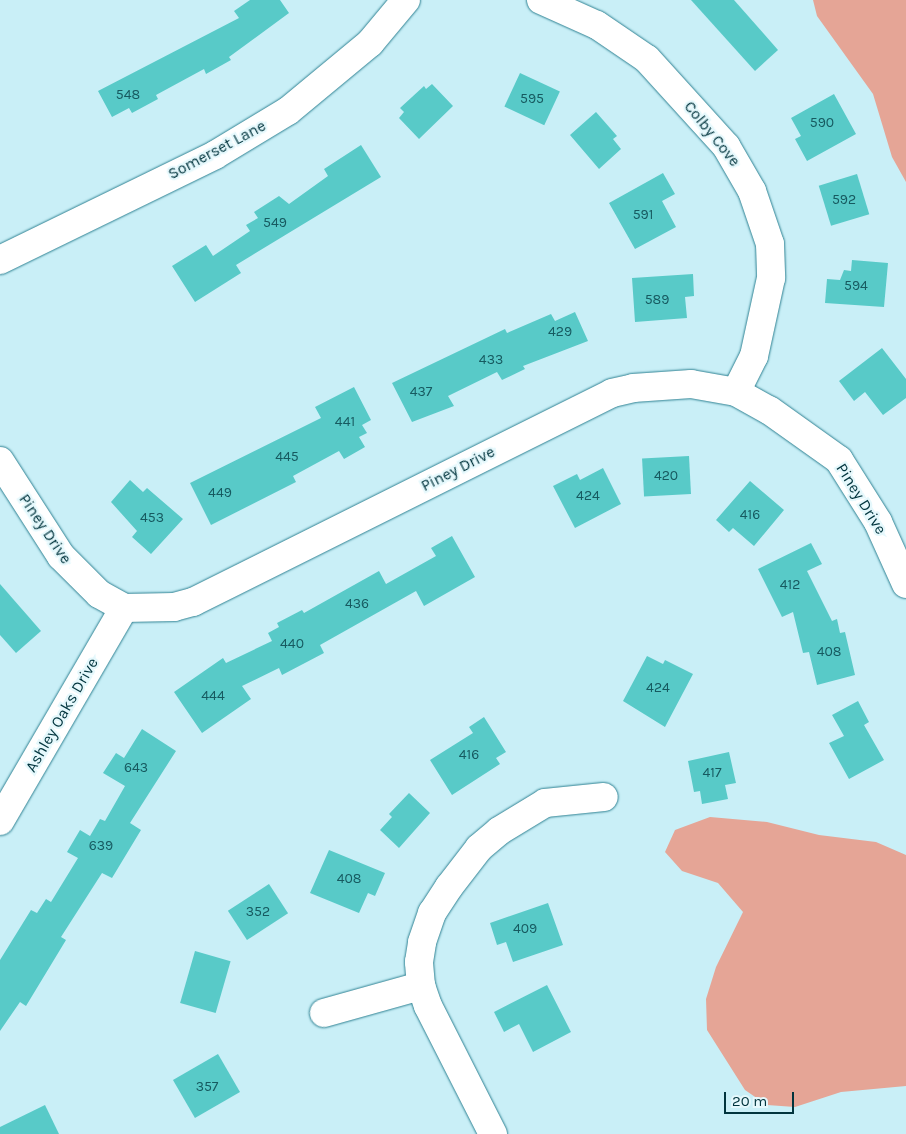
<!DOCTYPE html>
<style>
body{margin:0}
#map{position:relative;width:906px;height:1134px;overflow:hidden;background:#c9eff7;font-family:Karla,sans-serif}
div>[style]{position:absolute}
.green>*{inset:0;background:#e5a596}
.building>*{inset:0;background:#58cac8;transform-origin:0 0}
.roads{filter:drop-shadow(0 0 1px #2f8293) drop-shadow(0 0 1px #2f8293)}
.minor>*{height:28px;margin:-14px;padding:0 14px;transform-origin:14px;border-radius:14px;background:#fff}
span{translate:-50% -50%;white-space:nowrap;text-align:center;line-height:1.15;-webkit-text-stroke:4.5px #e5f8fc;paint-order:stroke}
.number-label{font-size:14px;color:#175a60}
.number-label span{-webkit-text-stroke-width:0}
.street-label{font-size:16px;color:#01343d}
.scale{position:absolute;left:724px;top:1092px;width:70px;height:22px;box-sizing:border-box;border:2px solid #01343d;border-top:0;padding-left:6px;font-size:15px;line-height:18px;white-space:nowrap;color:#01343d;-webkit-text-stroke:4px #e5f8fc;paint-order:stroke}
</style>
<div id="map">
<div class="green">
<div style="clip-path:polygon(813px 0,906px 0,906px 182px,892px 157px,873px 94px,817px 16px)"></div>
<div style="clip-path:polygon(710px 817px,767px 822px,819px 835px,876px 842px,906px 855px,906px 1086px,841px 1092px,795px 1107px,767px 1105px,745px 1090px,707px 1030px,706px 999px,716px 967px,743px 912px,718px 883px,682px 871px,665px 852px,675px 830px)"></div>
</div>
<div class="building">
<div style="clip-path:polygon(250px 0,280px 0,289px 13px,229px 57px,231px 60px,206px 74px,204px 69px,156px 95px,158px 99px,132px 113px,129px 108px,112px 117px,98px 91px,239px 18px,234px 11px)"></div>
<div style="clip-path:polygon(691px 0,734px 0,778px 50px,755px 71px)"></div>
<div style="left:520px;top:73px;width:44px;height:37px;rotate:25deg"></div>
<div style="clip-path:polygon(432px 84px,453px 106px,419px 139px,399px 118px,404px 112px,400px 108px,424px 86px,426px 89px)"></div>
<div style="clip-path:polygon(834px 94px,856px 134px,807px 161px,795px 139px,801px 136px,791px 118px)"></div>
<div style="clip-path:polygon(596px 112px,617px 136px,613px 139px,621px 149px,599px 169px,570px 135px)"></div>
<div style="clip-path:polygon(361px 145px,381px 177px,236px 265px,241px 273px,195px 302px,172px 266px,206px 245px,213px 256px,250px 231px,246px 225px,258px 218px,254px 212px,279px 196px,289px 204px,328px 176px,324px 169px)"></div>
<div style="clip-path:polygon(663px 173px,675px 194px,662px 201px,676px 227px,635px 249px,609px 203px)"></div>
<div style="left:857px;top:174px;width:42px;height:40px;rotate:73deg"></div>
<div style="clip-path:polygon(852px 260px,888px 263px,884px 307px,825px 303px,827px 279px,840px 280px,844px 270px,851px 271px)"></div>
<div style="clip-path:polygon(693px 274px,694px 296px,685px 297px,687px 318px,635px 322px,632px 278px)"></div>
<div style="clip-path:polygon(575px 312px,588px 341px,523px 366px,525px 369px,502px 380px,497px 372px,448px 396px,454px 406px,412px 422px,392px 383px,505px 329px,507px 333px,551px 314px,555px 321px)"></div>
<div style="clip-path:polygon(882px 348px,906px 379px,906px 398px,883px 415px,865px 392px,854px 401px,839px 381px)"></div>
<div style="clip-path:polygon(354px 387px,371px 420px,362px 425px,367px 433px,359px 437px,365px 447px,344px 459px,339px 451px,293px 476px,296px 482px,211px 525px,190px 483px,321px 418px,315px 407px)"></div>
<div style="left:689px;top:456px;width:38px;height:47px;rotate:87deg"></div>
<div style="clip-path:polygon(603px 468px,621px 504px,575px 528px,553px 486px,577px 474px,580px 480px)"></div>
<div style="clip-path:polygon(130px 480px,143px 492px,147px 488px,183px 519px,151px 554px,132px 537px,137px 531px,111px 502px)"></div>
<div style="clip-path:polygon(750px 481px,784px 510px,754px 546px,733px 528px,729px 532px,716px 520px)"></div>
<div style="clip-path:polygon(452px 536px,475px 577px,424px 606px,416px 591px,320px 645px,324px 653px,282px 675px,279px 668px,242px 686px,251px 699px,202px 733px,174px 692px,223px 658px,226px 663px,272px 641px,268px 633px,279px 627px,277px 623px,302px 610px,304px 613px,379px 571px,386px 584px,436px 556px,431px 548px)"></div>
<div style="clip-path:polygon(811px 543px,822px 564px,807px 571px,832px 621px,837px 619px,840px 633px,845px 632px,855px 675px,817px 685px,809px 652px,803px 653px,793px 612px,782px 617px,758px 569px)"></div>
<div style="clip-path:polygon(0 584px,41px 631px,16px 653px,0 635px)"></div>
<div style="clip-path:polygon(647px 656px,663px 664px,665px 660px,693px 674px,665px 727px,623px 701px)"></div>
<div style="clip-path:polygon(858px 701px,869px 722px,864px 725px,884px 760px,849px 779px,829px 743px,844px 736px,832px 715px)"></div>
<div style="clip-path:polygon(484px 717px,506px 752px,496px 758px,500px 764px,452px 795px,430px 760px,473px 733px,469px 727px)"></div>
<div style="clip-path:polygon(142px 729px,176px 751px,130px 823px,141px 830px,112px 878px,102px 873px,61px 937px,66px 940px,26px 1006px,20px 1002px,0 1031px,0 960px,31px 910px,37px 913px,46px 899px,51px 902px,78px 858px,67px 852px,80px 830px,90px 836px,100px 819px,105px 821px,125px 786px,103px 773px,116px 753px,124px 758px)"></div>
<div style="clip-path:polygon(729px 752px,736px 783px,725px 785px,728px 799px,702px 804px,700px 791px,694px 792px,688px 761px)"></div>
<div style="clip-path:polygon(409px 793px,430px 813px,399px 848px,380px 830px,392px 817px,389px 814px)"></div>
<div style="clip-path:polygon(329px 850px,385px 873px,375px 896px,368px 893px,359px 913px,310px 893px)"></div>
<div style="left:269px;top:884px;width:35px;height:49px;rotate:57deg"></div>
<div style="clip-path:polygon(548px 903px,563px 945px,513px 962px,506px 942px,497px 945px,490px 923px)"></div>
<div style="left:195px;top:951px;width:37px;height:54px;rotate:16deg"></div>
<div style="clip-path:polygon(547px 985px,571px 1032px,533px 1052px,519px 1024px,504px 1032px,494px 1012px)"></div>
<div style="left:218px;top:1054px;width:44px;height:52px;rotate:60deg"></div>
<div style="clip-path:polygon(45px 1105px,59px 1134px,0 1134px,0 1127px)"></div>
</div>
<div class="roads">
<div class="minor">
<div style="left:541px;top:0;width:61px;rotate:24.1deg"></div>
<div style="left:597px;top:25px;width:60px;rotate:34.2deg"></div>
<div style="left:647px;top:59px;width:118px;rotate:47.8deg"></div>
<div style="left:726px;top:146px;width:52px;rotate:60deg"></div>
<div style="left:752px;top:191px;width:56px;rotate:71.2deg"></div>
<div style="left:770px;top:244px;width:34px;rotate:88deg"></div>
<div style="left:771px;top:278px;width:80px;rotate:102.3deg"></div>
<div style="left:754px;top:356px;width:40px;rotate:116.6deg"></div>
<div style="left:0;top:260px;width:239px;rotate:-26deg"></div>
<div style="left:215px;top:155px;width:85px;rotate:-31.1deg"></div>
<div style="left:288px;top:111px;width:107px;rotate:-39.7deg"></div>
<div style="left:370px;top:43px;width:56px;rotate:-50.1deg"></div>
<div style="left:0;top:461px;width:113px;rotate:57.3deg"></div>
<div style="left:61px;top:556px;width:54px;rotate:45deg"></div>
<div style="left:99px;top:594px;width:29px;rotate:29deg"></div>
<div style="left:124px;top:608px;width:50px;rotate:-1.1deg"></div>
<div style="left:174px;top:607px;width:20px;rotate:-15deg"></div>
<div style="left:193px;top:602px;width:468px;rotate:-26.5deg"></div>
<div style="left:612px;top:393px;width:22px;rotate:-13deg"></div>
<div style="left:633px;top:388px;width:58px;rotate:-3.9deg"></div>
<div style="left:691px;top:384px;width:46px;rotate:10.1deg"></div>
<div style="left:736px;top:392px;width:38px;rotate:29deg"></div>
<div style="left:769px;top:410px;width:86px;rotate:35.5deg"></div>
<div style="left:839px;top:460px;width:73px;rotate:57.8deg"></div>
<div style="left:878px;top:522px;width:68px;rotate:65.7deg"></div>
<div style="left:0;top:821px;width:246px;rotate:-59.8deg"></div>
<div style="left:324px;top:1013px;width:101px;rotate:-15.6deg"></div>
<div style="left:493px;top:1134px;width:144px;rotate:-116.9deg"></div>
<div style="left:428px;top:1006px;width:21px;rotate:-109deg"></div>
<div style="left:421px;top:986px;width:24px;rotate:-95deg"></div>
<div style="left:419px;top:962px;width:20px;rotate:-81deg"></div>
<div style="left:422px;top:942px;width:31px;rotate:-71deg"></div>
<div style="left:432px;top:913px;width:31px;rotate:-57deg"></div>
<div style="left:449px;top:887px;width:49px;rotate:-52.4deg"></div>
<div style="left:479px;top:848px;width:26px;rotate:-40deg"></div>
<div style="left:499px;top:831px;width:54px;rotate:-31.3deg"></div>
<div style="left:545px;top:803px;width:59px;rotate:-5.8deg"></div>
</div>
</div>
<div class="number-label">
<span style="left:128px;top:95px">548</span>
<span style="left:532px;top:99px">595</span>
<span style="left:822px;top:123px">590</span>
<span style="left:844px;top:200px">592</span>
<span style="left:643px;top:215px">591</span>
<span style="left:275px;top:223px">549</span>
<span style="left:856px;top:286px">594</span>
<span style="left:657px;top:300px">589</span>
<span style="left:560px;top:332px">429</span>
<span style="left:491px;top:360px">433</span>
<span style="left:421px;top:392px">437</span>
<span style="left:345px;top:422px">441</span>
<span style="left:287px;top:457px">445</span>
<span style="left:666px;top:476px">420</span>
<span style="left:220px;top:493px">449</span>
<span style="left:588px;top:496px">424</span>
<span style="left:750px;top:515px">416</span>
<span style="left:152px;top:518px">453</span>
<span style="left:790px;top:585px">412</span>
<span style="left:357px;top:604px">436</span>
<span style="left:292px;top:644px">440</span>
<span style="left:829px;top:652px">408</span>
<span style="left:658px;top:688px">424</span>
<span style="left:213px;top:696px">444</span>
<span style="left:469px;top:755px">416</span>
<span style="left:136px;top:768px">643</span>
<span style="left:712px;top:773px">417</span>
<span style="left:101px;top:846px">639</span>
<span style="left:349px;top:879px">408</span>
<span style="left:258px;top:912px">352</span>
<span style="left:525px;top:929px">409</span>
<span style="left:207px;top:1087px">357</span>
</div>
<div class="street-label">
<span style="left:712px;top:134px;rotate:51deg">Colby Cove</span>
<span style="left:217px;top:150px;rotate:-28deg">Somerset Lane</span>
<span style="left:458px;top:469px;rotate:-27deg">Piney Drive</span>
<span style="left:861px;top:499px;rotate:58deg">Piney Drive</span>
<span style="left:45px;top:529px;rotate:56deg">Piney Drive</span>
<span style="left:62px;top:715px;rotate:-60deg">Ashley Oaks Drive</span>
</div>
<div class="scale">20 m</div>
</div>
